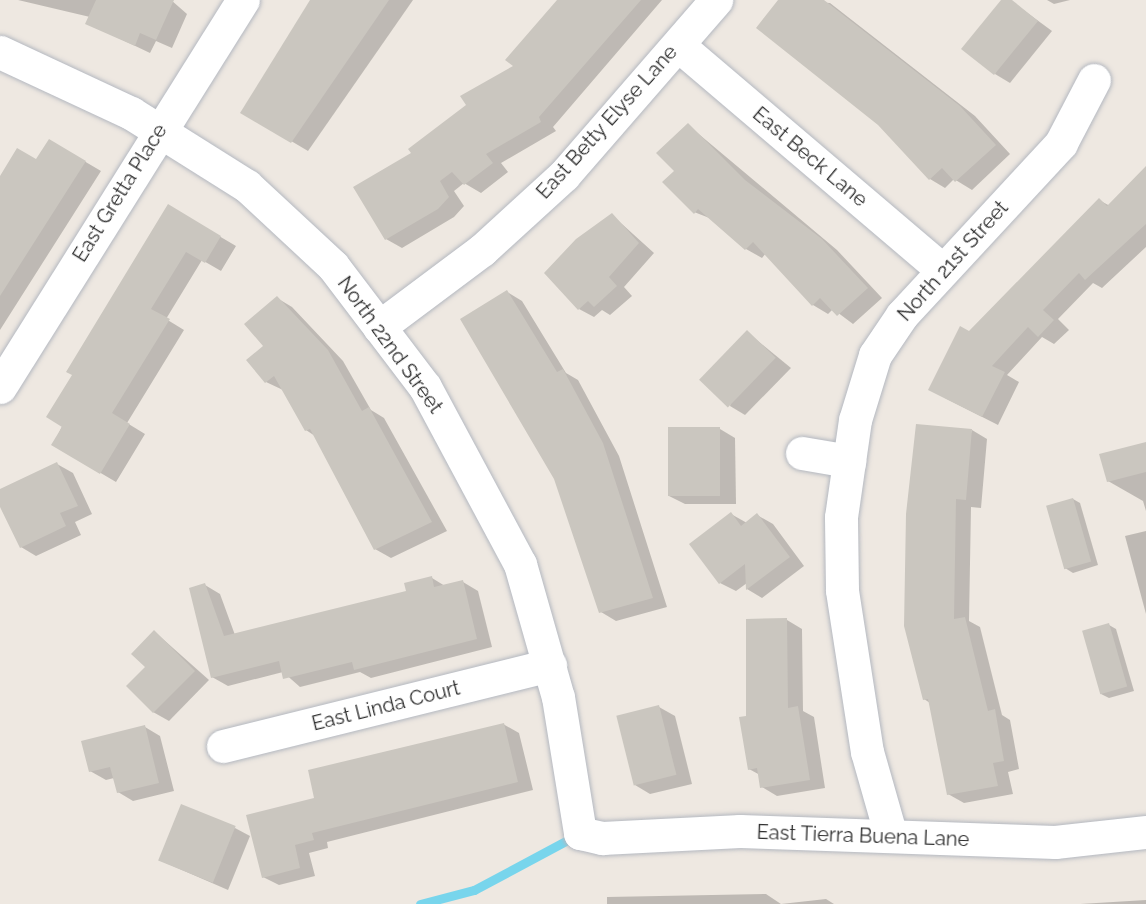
<!DOCTYPE html>
<style>
body{margin:0}
#map{position:relative;width:1146px;height:904px;overflow:hidden;background:#eee8e1;font-family:Raleway,sans-serif}
div>[style]{position:absolute}
.shadow>*{inset:0;background:#0003}
.stream>*{height:9px;margin:-4.5px;padding:0 4.5px;transform-origin:4.5px;border-radius:4.5px;background:#78d5ec}
.building>*{inset:0;background:#cac6bf;transform-origin:0 0}
.roads{filter:drop-shadow(0 0 2px #b4b8c0) drop-shadow(0 0 2px #b4b8c0)}
.street>*{height:33px;margin:-16.5px;padding:0 16.5px;transform-origin:16.5px;border-radius:16.5px;background:#fff}
span{translate:-50% -50%;white-space:nowrap;text-align:center;line-height:1.15;-webkit-text-stroke:4.5px #fff;paint-order:stroke}
.street-label{font-size:20px;color:#2e2e2e}
</style>
<div id="map">
<div class="shadow">
<div style="clip-path:polygon(18px 0,171px 0,187px 14px,172px 48px,156px 41px,150px 53px,87px 23px,90px 17px)"></div>
<div style="clip-path:polygon(315px 0,413px 0,308px 151px,242px 112px)"></div>
<div style="clip-path:polygon(558px 0,662px 0,553px 127px,556px 131px,501px 163px,508px 172px,481px 193px,464px 183px,454px 191px,464px 206px,454px 217px,402px 248px,386px 239px,413px 154px,515px 67px)"></div>
<div style="clip-path:polygon(780px 0,830px 3px,975px 116px,1010px 154px,972px 190px,954px 179px,945px 188px,930px 179px)"></div>
<div style="clip-path:polygon(1010px 0,1052px 31px,1010px 83px,995px 74px)"></div>
<div style="clip-path:polygon(1047px 0,1070px 0,1054px 4px)"></div>
<div style="clip-path:polygon(688px 125px,837px 250px,882px 298px,853px 324px,833px 309px,828px 314px,813px 305px,766px 253px,762px 258px,746px 249px,712px 219px,694px 212px,676px 171px)"></div>
<div style="clip-path:polygon(50px 141px,101px 171px,0 330px,0 179px,37px 161px)"></div>
<div style="clip-path:polygon(1146px 168px,1146px 247px,1102px 288px,1093px 283px,1058px 319px,1069px 330px,1054px 344px,1042px 337px,1007px 375px,1019px 382px,998px 425px,945px 398px,969px 333px,1099px 200px,1110px 206px)"></div>
<div style="clip-path:polygon(168px 206px,236px 246px,221px 271px,202px 260px,166px 319px,184px 330px,127px 423px,145px 434px,116px 482px,53px 445px)"></div>
<div style="clip-path:polygon(612px 215px,654px 253px,624px 287px,632px 296px,610px 315px,602px 310px,594px 317px,579px 309px)"></div>
<div style="clip-path:polygon(507px 292px,522px 301px,566px 373px,578px 380px,619px 456px,667px 607px,616px 621px,601px 612px)"></div>
<div style="clip-path:polygon(277px 298px,292px 307px,343px 361px,371px 410px,384px 418px,447px 531px,391px 558px,375px 549px,315px 436px,306px 430px,283px 390px,266px 382px,248px 360px,265px 346px)"></div>
<div style="clip-path:polygon(747px 332px,791px 368px,745px 415px,730px 406px)"></div>
<div style="clip-path:polygon(720px 429px,735px 438px,736px 504px,685px 504px,669px 496px)"></div>
<div style="clip-path:polygon(972px 430px,987px 439px,981px 508px,971px 507px,969px 621px,980px 627px,1002px 715px,1010px 720px,1019px 769px,1008px 772px,1013px 794px,964px 803px,948px 794px,930px 703px,924px 699px,906px 626px)"></div>
<div style="clip-path:polygon(1146px 443px,1146px 511px,1143px 501px,1108px 481px)"></div>
<div style="clip-path:polygon(57px 464px,73px 473px,92px 514px,75px 522px,81px 535px,36px 556px,21px 547px,0 503px,0 491px)"></div>
<div style="clip-path:polygon(1073px 499px,1080px 503px,1098px 565px,1073px 573px,1065px 568px)"></div>
<div style="clip-path:polygon(731px 514px,747px 523px,757px 515px,773px 524px,804px 566px,762px 598px,747px 589px,747px 583px,736px 591px,720px 583px)"></div>
<div style="clip-path:polygon(1146px 531px,1146px 614px,1125px 536px)"></div>
<div style="clip-path:polygon(432px 578px,445px 586px,463px 582px,478px 591px,492px 647px,371px 678px,360px 672px,300px 687px,283px 672px,228px 686px,212px 677px,205px 585px,220px 594px,235px 635px,408px 592px)"></div>
<div style="clip-path:polygon(787px 620px,802px 629px,803px 711px,814px 717px,825px 788px,777px 796px,762px 787px,760px 775px,749px 769px)"></div>
<div style="clip-path:polygon(1109px 625px,1116px 629px,1134px 691px,1109px 698px,1101px 694px)"></div>
<div style="clip-path:polygon(155px 632px,209px 680px,169px 721px,153px 712px)"></div>
<div style="clip-path:polygon(659px 707px,675px 716px,692px 784px,650px 794px,635px 785px)"></div>
<div style="clip-path:polygon(503px 724px,519px 733px,533px 790px,327px 842px,328px 848px,309px 853px,315px 876px,279px 885px,263px 877px,316px 799px)"></div>
<div style="clip-path:polygon(145px 727px,160px 736px,174px 791px,133px 801px,118px 792px,114px 778px,106px 780px,90px 771px)"></div>
<div style="clip-path:polygon(235px 828px,250px 836px,228px 890px,159px 860px)"></div>
<div style="clip-path:polygon(766px 894px,781px 904px,826px 899px,834px 904px,607px 904px,607px 897px)"></div>
<div style="clip-path:polygon(1146px 900px,1146px 904px,1080px 904px)"></div>
</div>
<div class="stream">
<div style="left:420px;top:904px;width:56px;rotate:-14.5deg"></div>
<div style="left:474px;top:890px;width:115px;rotate:-28.1deg"></div>
</div>
<div class="building">
<div style="clip-path:polygon(96px 0,174px 0,156px 40px,140px 33px,135px 46px,85px 24px)"></div>
<div style="clip-path:polygon(310px 0,389px 0,291px 143px,240px 113px)"></div>
<div style="clip-path:polygon(557px 0,641px 0,539px 117px,541px 122px,486px 154px,493px 163px,464px 185px,452px 172px,440px 181px,449px 197px,438px 209px,385px 240px,353px 187px,411px 153px,408px 149px,466px 105px,460px 96px,513px 66px,505px 60px)"></div>
<div style="clip-path:polygon(778px 0,824px 0,960px 106px,996px 145px,955px 182px,942px 168px,929px 180px,878px 125px,756px 28px)"></div>
<div style="clip-path:polygon(1001px 0,1012px 0,1038px 21px,994px 75px,961px 49px)"></div>
<div style="clip-path:polygon(688px 123px,745px 180px,822px 239px,868px 288px,837px 316px,820px 298px,812px 306px,753px 242px,745px 250px,698px 209px,694px 214px,662px 182px,674px 171px,656px 153px)"></div>
<div style="clip-path:polygon(49px 139px,86px 161px,0 296px,0 176px,17px 148px,36px 159px)"></div>
<div style="clip-path:polygon(1146px 166px,1146px 224px,1085px 280px,1079px 273px,1043px 310px,1054px 320px,1038px 337px,1028px 327px,992px 366px,1005px 372px,982px 417px,928px 390px,960px 326px,969px 331px,1099px 198px,1107px 206px)"></div>
<div style="clip-path:polygon(168px 204px,221px 236px,205px 263px,186px 252px,151px 309px,170px 319px,112px 413px,130px 424px,100px 474px,51px 445px,62px 427px,46px 417px,72px 375px,66px 372px)"></div>
<div style="clip-path:polygon(612px 213px,639px 243px,609px 277px,617px 286px,594px 307px,588px 301px,578px 310px,544px 273px,576px 239px)"></div>
<div style="clip-path:polygon(507px 290px,557px 372px,563px 369px,603px 443px,653px 598px,599px 613px,554px 479px,460px 319px)"></div>
<div style="clip-path:polygon(277px 296px,328px 350px,362px 411px,369px 407px,432px 522px,374px 550px,310px 429px,305px 431px,274px 376px,265px 383px,246px 360px,263px 346px,244px 324px)"></div>
<div style="left:747px;top:330px;width:40px;height:69px;rotate:44deg"></div>
<div style="clip-path:polygon(916px 424px,972px 429px,966px 500px,956px 499px,954px 619px,965px 617px,988px 711px,995px 709px,1004px 761px,993px 763px,998px 786px,947px 795px,928px 699px,923px 700px,904px 626px,906px 514px)"></div>
<div style="left:668px;top:427px;width:52px;height:69px"></div>
<div style="clip-path:polygon(1146px 442px,1146px 472px,1107px 482px,1099px 454px)"></div>
<div style="clip-path:polygon(57px 462px,78px 506px,60px 513px,66px 526px,20px 548px,0 507px,0 489px)"></div>
<div style="left:1073px;top:498px;width:66px;height:28px;rotate:74deg"></div>
<div style="clip-path:polygon(731px 512px,741px 526px,757px 513px,790px 557px,746px 590px,745px 564px,719px 584px,689px 544px)"></div>
<div style="clip-path:polygon(432px 576px,434px 587px,463px 580px,477px 639px,354px 670px,352px 662px,283px 679px,279px 661px,211px 678px,189px 588px,205px 583px,224px 636px,406px 591px,404px 583px)"></div>
<div style="clip-path:polygon(787px 618px,788px 708px,798px 706px,810px 780px,760px 788px,757px 768px,748px 770px,739px 717px,746px 716px,746px 619px)"></div>
<div style="left:1109px;top:623px;width:66px;height:28px;rotate:74deg"></div>
<div style="clip-path:polygon(154px 630px,195px 671px,153px 713px,126px 686px,145px 667px,131px 654px)"></div>
<div style="left:659px;top:705px;width:72px;height:44px;rotate:76deg"></div>
<div style="clip-path:polygon(504px 723px,518px 782px,312px 833px,314px 840px,295px 845px,300px 868px,262px 878px,246px 815px,314px 798px,308px 770px)"></div>
<div style="clip-path:polygon(145px 725px,159px 783px,117px 793px,110px 767px,89px 772px,81px 741px)"></div>
<div style="left:181px;top:804px;width:59px;height:61px;rotate:22deg"></div>
</div>
<div class="roads">
<div class="street">
<div style="left:678px;top:45px;width:345px;rotate:40.4deg"></div>
<div style="left:0;top:52px;width:145px;rotate:25deg"></div>
<div style="left:131px;top:113px;width:137px;rotate:32.2deg"></div>
<div style="left:247px;top:186px;width:117px;rotate:42.9deg"></div>
<div style="left:333px;top:266px;width:152px;rotate:52.8deg"></div>
<div style="left:425px;top:387px;width:201px;rotate:61.8deg"></div>
<div style="left:520px;top:564px;width:138px;rotate:74.1deg"></div>
<div style="left:558px;top:697px;width:138px;rotate:80.8deg"></div>
<div style="left:580px;top:833px;width:23px;rotate:13deg"></div>
<div style="left:602px;top:838px;width:138px;rotate:-2.9deg"></div>
<div style="left:740px;top:831px;width:315px;rotate:2deg"></div>
<div style="left:1055px;top:842px;width:92px;rotate:-6.3deg"></div>
<div style="left:379px;top:327px;width:129px;rotate:-36.8deg"></div>
<div style="left:482px;top:250px;width:111px;rotate:-42.4deg"></div>
<div style="left:564px;top:175px;width:232px;rotate:-49deg"></div>
<div style="left:0;top:387px;width:457px;rotate:-57.9deg"></div>
<div style="left:802px;top:453px;width:48px;rotate:9.7deg"></div>
<div style="left:223px;top:746px;width:337px;rotate:-13.9deg"></div>
<div style="left:891px;top:836px;width:87px;rotate:-105.9deg"></div>
<div style="left:867px;top:752px;width:164px;rotate:-98.8deg"></div>
<div style="left:842px;top:590px;width:73px;rotate:-90.8deg"></div>
<div style="left:841px;top:517px;width:98px;rotate:-81.8deg"></div>
<div style="left:855px;top:420px;width:68px;rotate:-72.9deg"></div>
<div style="left:875px;top:355px;width:48px;rotate:-56deg"></div>
<div style="left:902px;top:315px;width:234px;rotate:-47.2deg"></div>
<div style="left:1061px;top:143px;width:71px;rotate:-62.4deg"></div>
</div>
</div>
<div class="street-label">
<span style="left:607px;top:122px;rotate:-48deg">East Betty Elyse Lane</span>
<span style="left:810px;top:157px;rotate:40deg">East Beck Lane</span>
<span style="left:120px;top:193px;rotate:-58deg">East Gretta Place</span>
<span style="left:953px;top:261px;rotate:-48deg">North 21st Street</span>
<span style="left:390px;top:345px;rotate:54deg">North 22nd Street</span>
<span style="left:386px;top:706px;rotate:-14deg">East Linda Court</span>
<span style="left:863px;top:836px;rotate:2deg">East Tierra Buena Lane</span>
</div>
</div>
